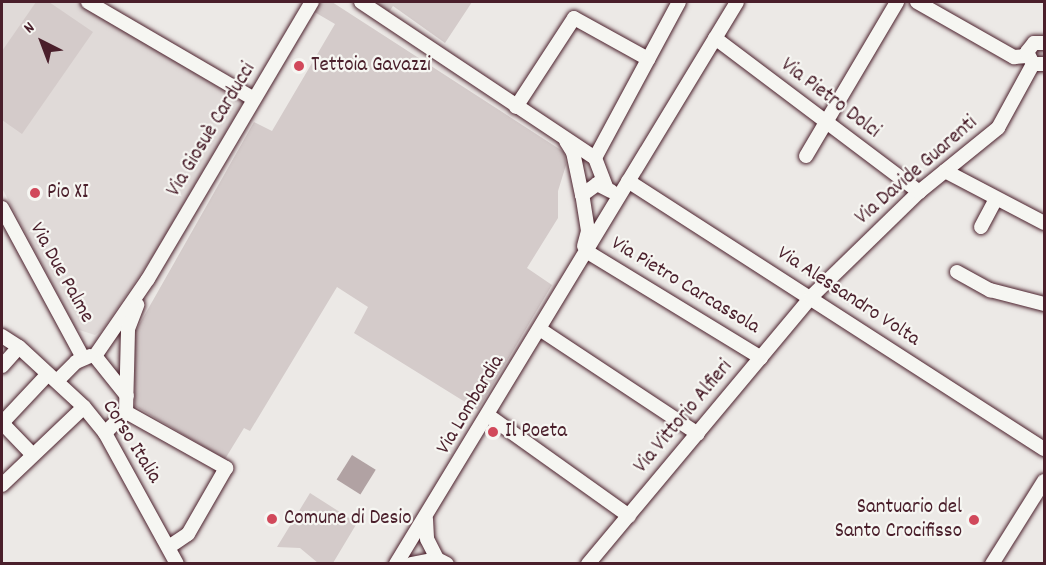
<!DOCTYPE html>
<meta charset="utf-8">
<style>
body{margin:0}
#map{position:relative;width:1046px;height:565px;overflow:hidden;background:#ece9e6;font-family:Dekko,sans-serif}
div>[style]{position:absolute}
.built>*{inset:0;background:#e0dad8}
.green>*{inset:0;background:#d4cbca}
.water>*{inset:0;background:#b1a2a3;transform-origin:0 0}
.roads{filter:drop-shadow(0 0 2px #4a1f2b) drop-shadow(0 0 2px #4a1f2b)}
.minor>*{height:14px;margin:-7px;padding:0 7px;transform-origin:7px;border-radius:7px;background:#f6f6f2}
.dots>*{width:16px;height:16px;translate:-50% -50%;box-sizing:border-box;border:3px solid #f6f6f2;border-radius:50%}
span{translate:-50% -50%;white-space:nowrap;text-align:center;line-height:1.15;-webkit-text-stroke:4.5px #f6f6f2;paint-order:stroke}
.poi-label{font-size:21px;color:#4a1f2b}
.left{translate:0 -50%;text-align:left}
.right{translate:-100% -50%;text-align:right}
.street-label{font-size:21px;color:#4a1f2b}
.frame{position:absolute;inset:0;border:3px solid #4a1f2b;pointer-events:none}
.north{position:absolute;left:12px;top:12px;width:60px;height:60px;-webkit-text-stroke:4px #f6f6f2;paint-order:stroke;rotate:318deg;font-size:16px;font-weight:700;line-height:24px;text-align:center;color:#4a1f2b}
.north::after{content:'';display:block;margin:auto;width:21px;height:27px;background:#4a1f2b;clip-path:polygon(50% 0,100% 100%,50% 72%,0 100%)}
</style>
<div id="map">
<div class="built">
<div style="clip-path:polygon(2px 2px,78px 2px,245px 100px,163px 241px,103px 329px,95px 335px,76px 329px,2px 188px)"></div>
</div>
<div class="green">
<div style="clip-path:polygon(36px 2px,49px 2px,93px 32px,22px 134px,2px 120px,2px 51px)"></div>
<div style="clip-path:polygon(320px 2px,332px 2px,564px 152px,566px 165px,558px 191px,558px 218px,527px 268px,552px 285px,478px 410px,354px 333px,368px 307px,337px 287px,250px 431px,244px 428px,225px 459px,135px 406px,135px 332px,254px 122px,272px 131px,335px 24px,311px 10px)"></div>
<div style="clip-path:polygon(374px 2px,472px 2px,445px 43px,393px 6px,389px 12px)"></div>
<div style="clip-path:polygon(310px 493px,357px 523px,333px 563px,318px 563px,300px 548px,277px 547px)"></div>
</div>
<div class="water">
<div style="left:352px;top:455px;width:28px;height:29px;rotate:32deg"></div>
</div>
<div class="roads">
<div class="minor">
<div style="left:88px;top:2px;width:192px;rotate:30.3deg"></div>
<div style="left:361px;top:2px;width:281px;rotate:33.7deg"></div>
<div style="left:595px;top:158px;width:30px;rotate:69deg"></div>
<div style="left:917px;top:2px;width:112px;rotate:29.6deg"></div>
<div style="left:1014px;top:57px;width:13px;rotate:-4deg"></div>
<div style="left:715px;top:38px;width:256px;rotate:37deg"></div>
<div style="left:1044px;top:43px;width:10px;rotate:180deg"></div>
<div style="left:1034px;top:43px;width:11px;rotate:128deg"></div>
<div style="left:1027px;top:52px;width:13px;rotate:63deg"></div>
<div style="left:1033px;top:64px;width:11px"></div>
<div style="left:516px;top:107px;width:106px;rotate:-56.9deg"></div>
<div style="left:574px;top:18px;width:85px;rotate:29deg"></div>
<div style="left:566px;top:141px;width:13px;rotate:58deg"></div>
<div style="left:573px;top:152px;width:44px;rotate:78.2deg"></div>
<div style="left:806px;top:156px;width:179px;rotate:-59.4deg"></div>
<div style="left:595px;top:158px;width:177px;rotate:-61.7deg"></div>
<div style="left:945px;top:171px;width:112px;rotate:27.7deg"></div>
<div style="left:628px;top:181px;width:495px;rotate:32.8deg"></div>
<div style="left:2px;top:208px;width:170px;rotate:61.6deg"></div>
<div style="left:981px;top:227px;width:32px;rotate:-62deg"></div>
<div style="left:584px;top:246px;width:16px;rotate:-75deg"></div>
<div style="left:588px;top:231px;width:36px;rotate:-99deg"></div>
<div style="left:582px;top:195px;width:19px;rotate:-36deg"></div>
<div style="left:597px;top:184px;width:16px;rotate:27deg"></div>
<div style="left:586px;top:251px;width:205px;rotate:31.4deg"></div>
<div style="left:957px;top:272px;width:38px;rotate:29deg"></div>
<div style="left:990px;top:290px;width:56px;rotate:14.5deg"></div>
<div style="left:541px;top:330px;width:188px;rotate:33.5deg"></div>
<div style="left:2px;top:336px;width:20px;rotate:33deg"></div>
<div style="left:19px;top:347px;width:88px;rotate:42.7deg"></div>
<div style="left:84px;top:407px;width:33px;rotate:51deg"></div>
<div style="left:105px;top:433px;width:149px;rotate:61.2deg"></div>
<div style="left:95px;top:356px;width:93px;rotate:-55.5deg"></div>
<div style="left:148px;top:279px;width:322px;rotate:-59.4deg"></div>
<div style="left:95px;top:356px;width:51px;rotate:51.3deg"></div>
<div style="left:2px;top:366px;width:25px;rotate:-48deg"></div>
<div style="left:57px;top:381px;width:27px;rotate:-45deg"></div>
<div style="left:76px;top:362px;width:15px;rotate:-23deg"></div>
<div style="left:126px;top:412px;width:115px;rotate:29.2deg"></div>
<div style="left:226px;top:468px;width:76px;rotate:119.9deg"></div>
<div style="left:188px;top:534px;width:23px;rotate:146deg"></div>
<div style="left:489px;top:416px;width:172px;rotate:35.5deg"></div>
<div style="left:4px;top:420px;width:6px;rotate:81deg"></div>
<div style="left:5px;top:426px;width:40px;rotate:46deg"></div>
<div style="left:2px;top:423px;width:67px;rotate:-46.8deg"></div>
<div style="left:105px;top:433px;width:30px;rotate:-45deg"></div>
<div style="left:126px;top:412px;width:83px;rotate:-88.6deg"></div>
<div style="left:128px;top:329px;width:26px;rotate:-69deg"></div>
<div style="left:2px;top:485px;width:113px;rotate:-43.6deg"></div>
<div style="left:426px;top:519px;width:20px;rotate:87deg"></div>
<div style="left:427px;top:539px;width:22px;rotate:63deg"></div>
<div style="left:396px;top:564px;width:657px;rotate:-58.75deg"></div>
<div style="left:411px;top:564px;width:26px;rotate:-11deg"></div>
<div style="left:437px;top:559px;width:11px;rotate:27deg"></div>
<div style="left:588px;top:564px;width:348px;rotate:-50.1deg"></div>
<div style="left:811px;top:297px;width:151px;rotate:-44.2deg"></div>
<div style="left:919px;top:192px;width:102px;rotate:-39deg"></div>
<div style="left:998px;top:128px;width:73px;rotate:-61.3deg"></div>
<div style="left:992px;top:564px;width:98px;rotate:-57.9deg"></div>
</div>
</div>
<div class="dots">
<div style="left:299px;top:66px;background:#d1495b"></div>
<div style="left:35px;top:193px;background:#d1495b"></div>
<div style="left:493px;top:432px;background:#d1495b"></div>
<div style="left:272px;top:519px;background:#d1495b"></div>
<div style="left:974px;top:520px;background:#d1495b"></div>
</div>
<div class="poi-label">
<span class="left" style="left:311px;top:66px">Tettoia Gavazzi</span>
<span class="left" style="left:47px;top:193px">Pio XI</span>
<span class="left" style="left:505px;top:432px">Il Poeta</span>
<span class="right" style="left:962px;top:520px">Santuario del<br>Santo Crocifisso</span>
<span class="left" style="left:284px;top:519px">Comune di Desio</span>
</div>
<div class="street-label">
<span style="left:830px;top:99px;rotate:37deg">Via Pietro Dolci</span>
<span style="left:212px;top:130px;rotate:-59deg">Via Giosuè Carducci</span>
<span style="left:917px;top:171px;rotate:-41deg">Via Davide Guarenti</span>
<span style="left:61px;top:273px;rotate:61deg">Via Due Palme</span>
<span style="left:685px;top:286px;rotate:31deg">Via Pietro Carcassola</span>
<span style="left:848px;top:297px;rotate:33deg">Via Alessandro Volta</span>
<span style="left:471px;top:405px;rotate:-59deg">Via Lombardia</span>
<span style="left:684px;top:417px;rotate:-50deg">Via Vittorio Alfieri</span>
<span style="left:131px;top:442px;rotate:58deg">Corso Italia</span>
</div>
<div class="frame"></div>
<div class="north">N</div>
</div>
